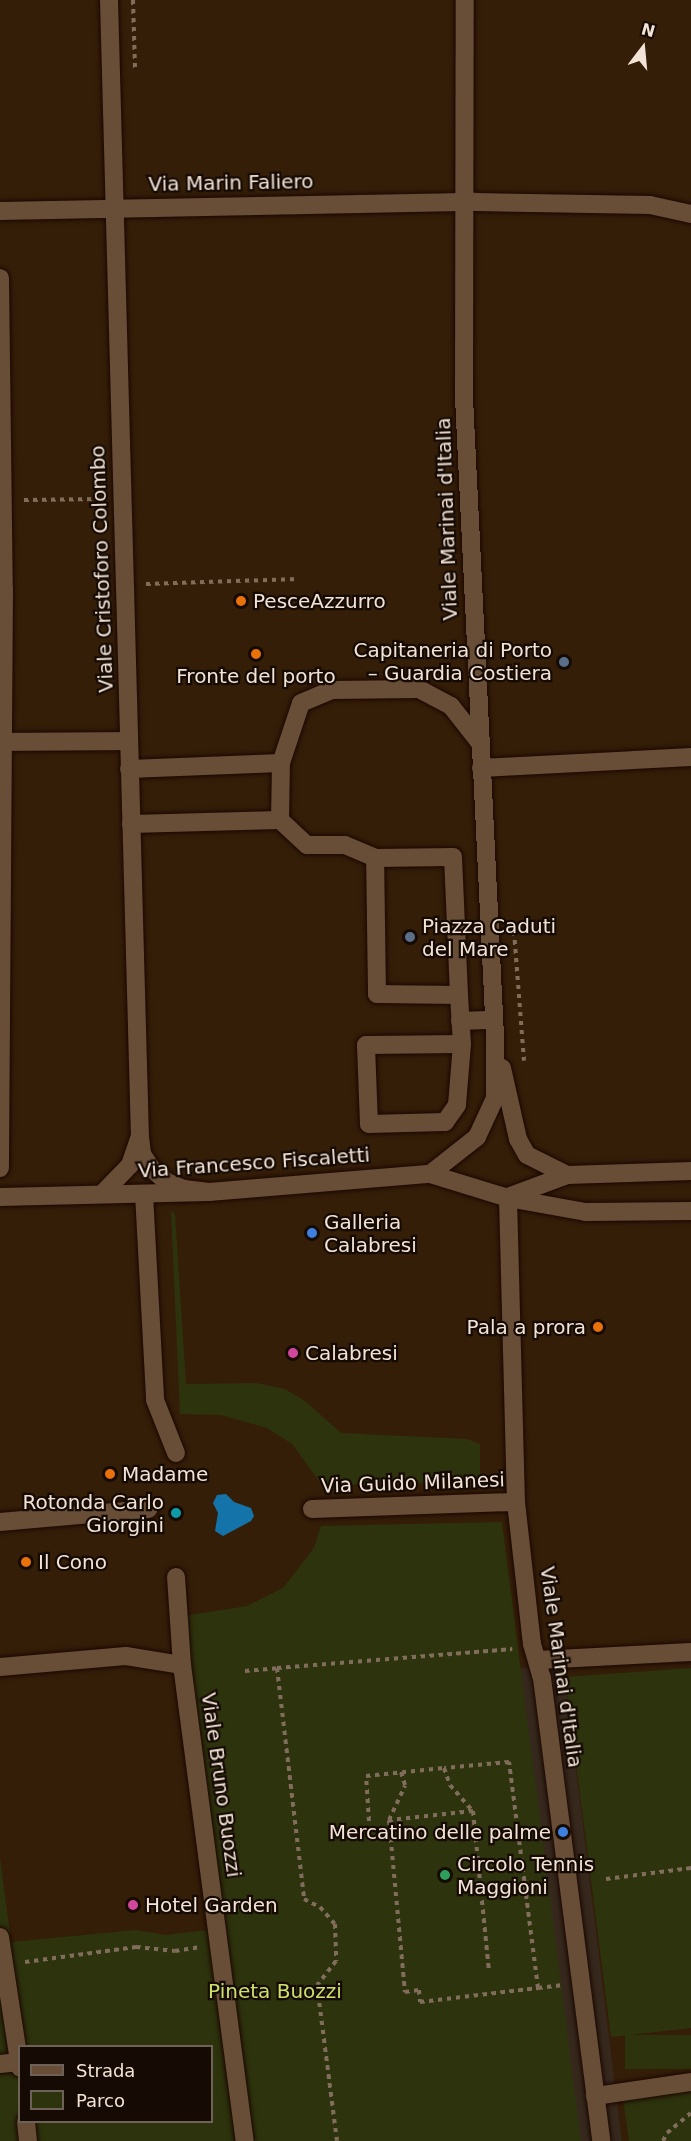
<!DOCTYPE html>
<meta charset="utf-8">
<style>
body{margin:0}
#map{position:relative;width:691px;height:2141px;overflow:hidden;background:#351e08;font-family:"DejaVu Sans",sans-serif}
div>[style]{position:absolute}
.commercial>*{inset:0;background:#36281c;transform-origin:0 0}
.green>*{inset:0;background:#2d330d;transform-origin:0 0}
.water>*{inset:0;background:#1474aa}
.path>*{height:4px;margin-top:-2px;transform-origin:0;background:repeating-linear-gradient(90deg,#816d5b 0 4.5px,transparent 0 9px)}
.roads{filter:drop-shadow(0 0 2px #1b0700) drop-shadow(0 0 2px #1b0700)}
.minor>*{height:18px;margin:-9px;padding:0 9px;transform-origin:9px;border-radius:9px;background:#684d37}
.dots>*{width:16px;height:16px;translate:-50% -50%;box-sizing:border-box;border:3px solid #150b04;border-radius:50%}
span{translate:-50% -50%;white-space:nowrap;text-align:center;line-height:1.15;-webkit-text-stroke:4.5px #150b04;paint-order:stroke}
.street-label{font-size:20px;color:#f3e3d7}
.poi-label{font-size:20px;color:#f3e3d7}
.left{translate:0 -50%;text-align:left}
.right{translate:-100% -50%;text-align:right}
.park-label{font-size:20px;color:#cde169}
.legend{position:absolute;left:18px;top:2045px;width:195px;height:78px;box-sizing:border-box;background:#150b04;border:2px solid #6e6158;margin:0;padding:8px 10px;list-style:none;font-size:18px;color:#f3e3d7}
.legend li{display:flex;align-items:center;gap:12px;height:30px}
.legend b{width:30px;border:2px solid #6e6158}
.north{position:absolute;left:613px;top:18px;width:60px;height:60px;-webkit-text-stroke:4px #150b04;paint-order:stroke;rotate:16deg;font-size:16px;font-weight:700;line-height:24px;text-align:center;color:#f3e3d7}
.north::after{content:'';display:block;margin:auto;width:21px;height:27px;background:#f3e3d7;clip-path:polygon(50% 0,100% 100%,50% 72%,0 100%)}
</style>
<div id="map">
<div class="commercial">
<div style="left:563px;top:1663px;width:482px;height:44px;rotate:83deg"></div>
</div>
<div class="green">
<div style="clip-path:polygon(171px 1211px,175px 1214px,186px 1384px,256px 1383px,285px 1389px,305px 1401px,341px 1433px,467px 1439px,480px 1444px,480px 1482px,322px 1485px,292px 1444px,267px 1428px,221px 1415px,180px 1414px)"></div>
<div style="clip-path:polygon(evenodd,502px 1522px,581px 2141px,0 2141px,0 1857px,11px 1942px,136px 1930px,165px 1935px,217px 1929px,178px 1617px,247px 1606px,283px 1588px,314px 1548px,321px 1526px,502px 1522px,20px 2046px,212px 2046px,212px 2122px,20px 2122px,20px 2046px)"></div>
<div style="clip-path:polygon(691px 1668px,691px 2028px,611px 2037px,565px 1677px)"></div>
<div style="left:691px;top:2035px;width:34px;height:66px;rotate:90deg"></div>
<div style="clip-path:polygon(691px 2089px,691px 2141px,629px 2141px,623px 2099px)"></div>
</div>
<div class="water">
<div style="clip-path:polygon(226px 1494px,234px 1502px,251px 1508px,254px 1516px,251px 1521px,223px 1536px,215px 1531px,218px 1513px,213px 1503px,217px 1495px)"></div>
</div>
<div class="path">
<div style="left:133px;top:0;width:69px;rotate:88.3deg"></div>
<div style="left:24px;top:500px;width:80px;rotate:-0.7deg"></div>
<div style="left:146px;top:584px;width:153px;rotate:-1.9deg"></div>
<div style="left:514px;top:931px;width:130px;rotate:85.6deg"></div>
<div style="left:277px;top:1668px;width:236px;rotate:-4.6deg"></div>
<div style="left:245px;top:1671px;width:32px;rotate:-5deg"></div>
<div style="left:277px;top:1668px;width:233px;rotate:83.3deg"></div>
<div style="left:304px;top:1899px;width:18px;rotate:27deg"></div>
<div style="left:320px;top:1907px;width:23px;rotate:49deg"></div>
<div style="left:335px;top:1924px;width:37px;rotate:88deg"></div>
<div style="left:336px;top:1961px;width:31px;rotate:128deg"></div>
<div style="left:317px;top:1985px;width:157px;rotate:82.7deg"></div>
<div style="left:473px;top:1811px;width:160px;rotate:84.3deg"></div>
<div style="left:389px;top:1820px;width:173px;rotate:84.7deg"></div>
<div style="left:405px;top:1992px;width:14px;rotate:-8deg"></div>
<div style="left:419px;top:1990px;width:12px;rotate:85deg"></div>
<div style="left:420px;top:2002px;width:119px;rotate:-6.8deg"></div>
<div style="left:538px;top:1988px;width:228px;rotate:-97.3deg"></div>
<div style="left:509px;top:1762px;width:65px;rotate:174.7deg"></div>
<div style="left:369px;top:1821px;width:45px;rotate:-93.8deg"></div>
<div style="left:366px;top:1776px;width:78px;rotate:-5.9deg"></div>
<div style="left:444px;top:1768px;width:18px;rotate:71deg"></div>
<div style="left:450px;top:1785px;width:35px;rotate:49deg"></div>
<div style="left:473px;top:1811px;width:84px;rotate:173.9deg"></div>
<div style="left:389px;top:1820px;width:38px;rotate:-65deg"></div>
<div style="left:405px;top:1785px;width:14px;rotate:-107deg"></div>
<div style="left:606px;top:1879px;width:86px;rotate:-7.4deg"></div>
<div style="left:25px;top:1962px;width:112px;rotate:-7.7deg"></div>
<div style="left:136px;top:1947px;width:39px;rotate:6deg"></div>
<div style="left:175px;top:1951px;width:24px;rotate:-9deg"></div>
<div style="left:538px;top:1988px;width:23px;rotate:-7deg"></div>
<div style="left:663px;top:2141px;width:9px;rotate:-63deg"></div>
<div style="left:667px;top:2133px;width:31px;rotate:-40deg"></div>
</div>
<div class="roads">
<div class="minor">
<div style="left:109px;top:0;width:1137px;rotate:88.44deg"></div>
<div style="left:140px;top:1137px;width:17px;rotate:83deg"></div>
<div style="left:142px;top:1154px;width:18px;rotate:56deg"></div>
<div style="left:152px;top:1169px;width:20px;rotate:41deg"></div>
<div style="left:167px;top:1182px;width:18px;rotate:22deg"></div>
<div style="left:184px;top:1189px;width:25px;rotate:7deg"></div>
<div style="left:0;top:211px;width:476px;rotate:-1.1deg"></div>
<div style="left:476px;top:202px;width:174px;rotate:1deg"></div>
<div style="left:650px;top:205px;width:42px;rotate:12.4deg"></div>
<div style="left:0;top:278px;width:311px;rotate:89.3deg"></div>
<div style="left:4px;top:589px;width:579px;rotate:90.4deg"></div>
<div style="left:0;top:742px;width:129px;rotate:-0.4deg"></div>
<div style="left:481px;top:768px;width:210px;rotate:-3deg"></div>
<div style="left:129px;top:769px;width:152px;rotate:-2.3deg"></div>
<div style="left:280px;top:820px;width:37px;rotate:43deg"></div>
<div style="left:307px;top:845px;width:38px"></div>
<div style="left:345px;top:845px;width:33px;rotate:23deg"></div>
<div style="left:131px;top:824px;width:149px;rotate:-1.5deg"></div>
<div style="left:280px;top:820px;width:57px;rotate:-89deg"></div>
<div style="left:281px;top:763px;width:63px;rotate:-71.6deg"></div>
<div style="left:301px;top:703px;width:33px;rotate:-23deg"></div>
<div style="left:331px;top:690px;width:88px;rotate:-0.7deg"></div>
<div style="left:419px;top:689px;width:36px;rotate:28deg"></div>
<div style="left:451px;top:706px;width:47px;rotate:51.9deg"></div>
<div style="left:453px;top:857px;width:138px;rotate:87.5deg"></div>
<div style="left:459px;top:995px;width:82px;rotate:-179.3deg"></div>
<div style="left:377px;top:994px;width:136px;rotate:-90.8deg"></div>
<div style="left:375px;top:858px;width:78px;rotate:-0.7deg"></div>
<div style="left:459px;top:995px;width:49px;rotate:86.5deg"></div>
<div style="left:460px;top:1021px;width:34px;rotate:-2deg"></div>
<div style="left:462px;top:1044px;width:61px;rotate:94.7deg"></div>
<div style="left:457px;top:1105px;width:21px;rotate:125deg"></div>
<div style="left:445px;top:1122px;width:76px;rotate:178.5deg"></div>
<div style="left:369px;top:1124px;width:79px;rotate:-92.2deg"></div>
<div style="left:366px;top:1045px;width:96px;rotate:-0.6deg"></div>
<div style="left:502px;top:1068px;width:73px;rotate:77.3deg"></div>
<div style="left:518px;top:1139px;width:18px;rotate:61deg"></div>
<div style="left:527px;top:1155px;width:45px;rotate:26.6deg"></div>
<div style="left:430px;top:1174px;width:60px;rotate:-38.2deg"></div>
<div style="left:477px;top:1137px;width:43px;rotate:-65.2deg"></div>
<div style="left:495px;top:1098px;width:62px;rotate:-90deg"></div>
<div style="left:495px;top:1036px;width:639px;rotate:-92.78deg"></div>
<div style="left:464px;top:398px;width:398px;rotate:-89.9deg"></div>
<div style="left:102px;top:1194px;width:40px;rotate:-46deg"></div>
<div style="left:130px;top:1165px;width:28px;rotate:-71deg"></div>
<div style="left:144px;top:1194px;width:206px;rotate:86.9deg"></div>
<div style="left:155px;top:1400px;width:57px;rotate:68.4deg"></div>
<div style="left:0;top:1197px;width:209px;rotate:-1.4deg"></div>
<div style="left:209px;top:1192px;width:222px;rotate:-4.7deg"></div>
<div style="left:430px;top:1174px;width:82px;rotate:17.1deg"></div>
<div style="left:508px;top:1198px;width:79px;rotate:10.2deg"></div>
<div style="left:586px;top:1212px;width:105px;rotate:-0.5deg"></div>
<div style="left:508px;top:1197px;width:63px;rotate:-20.4deg"></div>
<div style="left:567px;top:1175px;width:124px;rotate:-1.8deg"></div>
<div style="left:508px;top:1198px;width:304px;rotate:88.5deg"></div>
<div style="left:516px;top:1502px;width:143px;rotate:83.6deg"></div>
<div style="left:532px;top:1644px;width:35px;rotate:74deg"></div>
<div style="left:542px;top:1678px;width:467px;rotate:82.7deg"></div>
<div style="left:312px;top:1509px;width:204px;rotate:-2deg"></div>
<div style="left:0;top:1522px;width:149px;rotate:-5deg"></div>
<div style="left:176px;top:1577px;width:88px;rotate:86.1deg"></div>
<div style="left:182px;top:1665px;width:480px;rotate:82.5deg"></div>
<div style="left:538px;top:1660px;width:153px;rotate:-3deg"></div>
<div style="left:0;top:1667px;width:126px;rotate:-5deg"></div>
<div style="left:126px;top:1656px;width:57px;rotate:9.1deg"></div>
<div style="left:0;top:1937px;width:132px;rotate:81.3deg"></div>
<div style="left:0;top:2064px;width:19px;rotate:-6deg"></div>
<div style="left:595px;top:2096px;width:97px;rotate:-8.3deg"></div>
<div style="left:26px;top:2122px;width:19px;rotate:84deg"></div>
</div>
</div>
<div class="dots">
<div style="left:241px;top:601px;background:#e8710a"></div>
<div style="left:256px;top:654px;background:#e8710a"></div>
<div style="left:564px;top:662px;background:#5c6f8a"></div>
<div style="left:410px;top:937px;background:#5c6f8a"></div>
<div style="left:312px;top:1233px;background:#3f7fe0"></div>
<div style="left:598px;top:1327px;background:#e8710a"></div>
<div style="left:293px;top:1353px;background:#d1479c"></div>
<div style="left:110px;top:1474px;background:#e8710a"></div>
<div style="left:176px;top:1513px;background:#0f9aa8"></div>
<div style="left:26px;top:1562px;background:#e8710a"></div>
<div style="left:563px;top:1832px;background:#3f7fe0"></div>
<div style="left:445px;top:1875px;background:#2e9e5b"></div>
<div style="left:133px;top:1905px;background:#d1479c"></div>
</div>
<div class="street-label">
<span style="left:231px;top:183px;rotate:-1deg">Via Marin Faliero</span>
<span style="left:447px;top:519px;rotate:-92deg">Viale Marinai d'Italia</span>
<span style="left:102px;top:569px;rotate:-92deg">Viale Cristoforo Colombo</span>
<span style="left:254px;top:1163px;rotate:-4deg">Via Francesco Fiscaletti</span>
<span style="left:413px;top:1483px;rotate:-2deg">Via Guido Milanesi</span>
<span style="left:561px;top:1667px;rotate:82deg">Viale Marinai d'Italia</span>
<span style="left:221px;top:1785px;rotate:82deg">Viale Bruno Buozzi</span>
</div>
<div class="poi-label">
<span class="left" style="left:253px;top:601px">PesceAzzurro</span>
<span class="right" style="left:552px;top:662px">Capitaneria di Porto<br>– Guardia Costiera</span>
<span style="left:256px;top:676px">Fronte del porto</span>
<span class="left" style="left:422px;top:938px">Piazza Caduti<br>del Mare</span>
<span class="left" style="left:324px;top:1234px">Galleria<br>Calabresi</span>
<span class="right" style="left:586px;top:1327px">Pala a prora</span>
<span class="left" style="left:305px;top:1353px">Calabresi</span>
<span class="left" style="left:122px;top:1474px">Madame</span>
<span class="right" style="left:164px;top:1514px">Rotonda Carlo<br>Giorgini</span>
<span class="left" style="left:38px;top:1562px">Il Cono</span>
<span class="right" style="left:551px;top:1832px">Mercatino delle palme</span>
<span class="left" style="left:457px;top:1876px">Circolo Tennis<br>Maggioni</span>
<span class="left" style="left:145px;top:1905px">Hotel Garden</span>
</div>
<div class="park-label">
<span style="left:275px;top:1991px">Pineta Buozzi</span>
</div>
<ul class="legend">
<li><b style="height:8px;background:#684d37"></b>Strada</li>
<li><b style="height:16px;background:#2d330d"></b>Parco</li>
</ul>
<div class="north">N</div>
</div>
